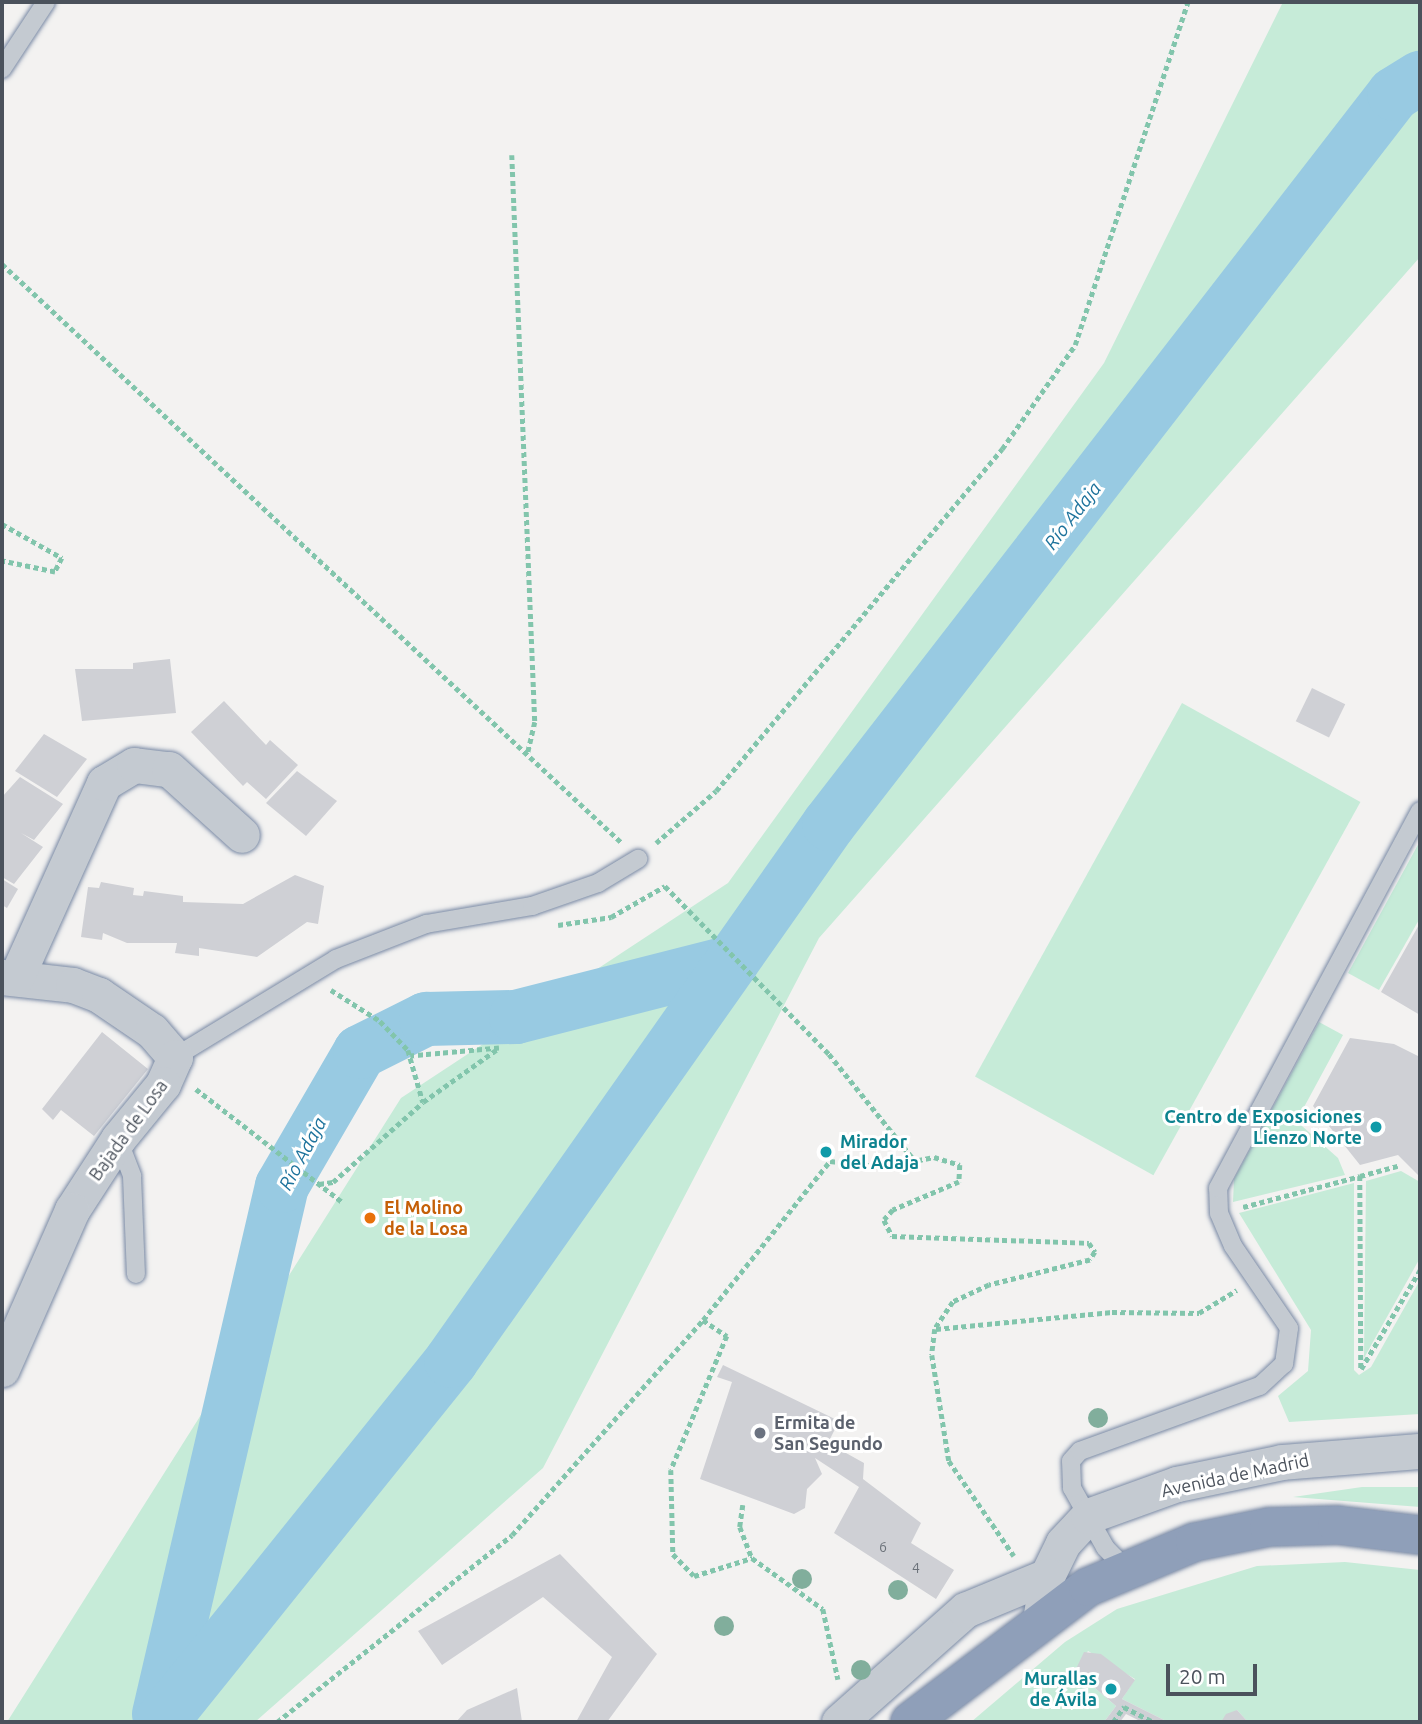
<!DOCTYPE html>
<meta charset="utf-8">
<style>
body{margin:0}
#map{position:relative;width:1422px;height:1724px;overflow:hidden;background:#f3f2f1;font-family:Ubuntu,sans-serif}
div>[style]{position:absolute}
.green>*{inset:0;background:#c6ebd8;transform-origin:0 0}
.river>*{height:54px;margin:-27px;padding:0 27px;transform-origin:27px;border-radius:27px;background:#98cae2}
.building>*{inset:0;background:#cfd0d5;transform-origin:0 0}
.path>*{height:4.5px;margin-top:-2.25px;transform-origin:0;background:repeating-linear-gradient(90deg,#82c5ac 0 5px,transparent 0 8.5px)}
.roads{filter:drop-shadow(0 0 2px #7a8aa5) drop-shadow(0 0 2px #7a8aa5)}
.lane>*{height:18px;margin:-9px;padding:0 9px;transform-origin:9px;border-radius:9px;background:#c4cad1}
.street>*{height:35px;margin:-17.5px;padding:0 17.5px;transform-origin:17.5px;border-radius:17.5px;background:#c4cad1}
.highway>*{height:38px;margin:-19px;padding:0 19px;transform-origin:19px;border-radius:19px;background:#8f9fb9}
.trees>*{width:20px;height:20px;margin:-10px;border-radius:50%;background:#81ae9c}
.dots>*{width:19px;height:19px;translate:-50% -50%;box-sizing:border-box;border:4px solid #fff;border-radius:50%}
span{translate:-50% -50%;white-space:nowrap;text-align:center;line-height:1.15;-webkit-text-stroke:6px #fff;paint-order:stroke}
.number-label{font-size:14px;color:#6c727a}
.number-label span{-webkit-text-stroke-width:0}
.culture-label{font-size:18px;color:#0d838f;font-weight:700}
.right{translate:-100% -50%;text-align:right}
.left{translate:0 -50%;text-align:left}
.street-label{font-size:18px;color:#4b525c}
.food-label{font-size:18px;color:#c56008;font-weight:700}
.worship-label{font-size:18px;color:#5b616d;font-weight:700}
.water-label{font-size:19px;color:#1e739c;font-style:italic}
.frame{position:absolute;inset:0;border:4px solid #4b525c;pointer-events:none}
.scale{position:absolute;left:1166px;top:1664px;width:91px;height:32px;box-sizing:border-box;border:4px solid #4b525c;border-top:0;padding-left:9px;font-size:21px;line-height:24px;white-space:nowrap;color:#4b525c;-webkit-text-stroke:5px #fff;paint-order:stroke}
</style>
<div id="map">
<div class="green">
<div style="clip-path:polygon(1283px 2px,1420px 2px,1420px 257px,819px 938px,543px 1468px,255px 1722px,7px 1722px,401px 1098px,728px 883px,1104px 363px)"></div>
<div style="left:1182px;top:703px;width:204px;height:427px;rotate:29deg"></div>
<div style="clip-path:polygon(1420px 841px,1420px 918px,1379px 990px,1348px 973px)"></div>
<div style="clip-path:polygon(1319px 1022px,1343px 1035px,1303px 1109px,1302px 1126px,1338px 1158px,1345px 1175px,1233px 1202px,1234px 1179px)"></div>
<div style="clip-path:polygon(1401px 1171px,1420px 1182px,1420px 1258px,1364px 1358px,1366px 1181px)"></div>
<div style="clip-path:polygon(1354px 1183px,1354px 1370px,1359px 1375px,1371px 1367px,1420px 1280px,1420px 1414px,1289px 1422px,1278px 1396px,1308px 1371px,1311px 1330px,1239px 1213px)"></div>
<div style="clip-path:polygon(1362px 1487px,1420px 1487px,1420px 1507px,1293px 1497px)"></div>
<div style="clip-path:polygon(1345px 1562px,1420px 1570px,1420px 1722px,1248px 1722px,1237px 1710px,1221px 1722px,1168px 1722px,1122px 1699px,1135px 1679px,1088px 1651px,1075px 1671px,1116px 1706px,1104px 1722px,971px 1722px,1065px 1642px,1117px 1609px,1257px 1566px)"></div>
</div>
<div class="river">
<div style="left:159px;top:1714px;width:542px;rotate:-76.89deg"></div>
<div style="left:282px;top:1186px;width:155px;rotate:-59.8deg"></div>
<div style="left:360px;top:1052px;width:74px;rotate:-26.6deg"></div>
<div style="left:426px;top:1019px;width:90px;rotate:-1.3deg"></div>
<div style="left:516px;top:1017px;width:223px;rotate:-14.3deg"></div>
<div style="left:161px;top:1722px;width:463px;rotate:-51.2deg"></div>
<div style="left:451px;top:1361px;width:657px;rotate:-54.86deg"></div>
<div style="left:829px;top:824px;width:923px;rotate:-52.26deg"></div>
<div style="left:1394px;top:94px;width:31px;rotate:-32deg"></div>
</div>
<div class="building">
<div style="clip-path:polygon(170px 659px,176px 713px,82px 721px,75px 669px,133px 669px,133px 663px)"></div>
<div style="left:1312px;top:688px;width:37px;height:37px;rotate:26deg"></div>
<div style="clip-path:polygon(224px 701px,266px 745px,270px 740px,298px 765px,266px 799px,247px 782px,243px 786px,191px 732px)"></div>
<div style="clip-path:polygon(44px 734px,87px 759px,57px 797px,15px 771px)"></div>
<div style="clip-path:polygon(297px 771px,337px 801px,306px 836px,266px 803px)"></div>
<div style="clip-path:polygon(20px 777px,63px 804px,34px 840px,21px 833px,43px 847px,14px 884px,2px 877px,2px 797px)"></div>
<div style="clip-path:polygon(295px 875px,324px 886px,318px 924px,307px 922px,257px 957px,199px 948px,199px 956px,175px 953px,177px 943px,127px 943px,103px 933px,102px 940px,81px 937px,88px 887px,99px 888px,101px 882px,134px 888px,133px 895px,143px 896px,144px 891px,183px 896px,183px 902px,243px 904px)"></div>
<div style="clip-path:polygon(2px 879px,18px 889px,7px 908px,2px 905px)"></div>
<div style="clip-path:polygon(1420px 923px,1420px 1015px,1381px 992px)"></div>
<div style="clip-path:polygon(102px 1032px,148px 1069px,94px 1136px,61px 1110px,53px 1120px,42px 1109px)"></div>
<div style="clip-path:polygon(1350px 1038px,1394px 1044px,1420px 1057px,1420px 1177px,1398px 1155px,1360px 1165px,1313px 1106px)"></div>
<div style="clip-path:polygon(723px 1365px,839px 1421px,828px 1443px,864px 1463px,863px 1479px,921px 1523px,911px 1543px,954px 1570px,936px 1599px,834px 1533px,859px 1487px,815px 1458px,822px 1474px,807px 1489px,805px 1508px,794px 1514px,700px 1479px,732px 1382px,717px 1377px)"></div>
<div style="clip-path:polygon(560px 1554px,657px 1654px,607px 1722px,576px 1722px,612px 1657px,543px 1597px,442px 1665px,418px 1631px)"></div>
<div style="clip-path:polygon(1084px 1652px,1101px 1654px,1135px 1680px,1122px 1699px,1168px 1722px,1142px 1722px,1126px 1714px,1120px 1722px,1104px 1722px,1116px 1706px,1075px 1671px)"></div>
<div style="clip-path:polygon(517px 1688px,522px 1722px,456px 1722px,467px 1710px)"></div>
<div style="clip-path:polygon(1237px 1710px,1248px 1722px,1221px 1722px,1226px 1714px)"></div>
</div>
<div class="path">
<div style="left:512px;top:155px;width:567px;rotate:87.68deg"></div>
<div style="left:535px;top:722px;width:31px;rotate:103deg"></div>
<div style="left:2px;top:264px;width:847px;rotate:43.04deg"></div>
<div style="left:2px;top:524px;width:69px;rotate:29.5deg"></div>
<div style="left:62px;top:558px;width:16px;rotate:117deg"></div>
<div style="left:55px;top:572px;width:54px;rotate:-168.3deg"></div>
<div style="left:656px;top:843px;width:79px;rotate:-40.9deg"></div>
<div style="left:716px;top:791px;width:446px;rotate:-50.1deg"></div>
<div style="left:1002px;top:449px;width:127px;rotate:-54.9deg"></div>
<div style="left:1075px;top:345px;width:361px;rotate:-71.8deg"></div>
<div style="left:558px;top:925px;width:54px;rotate:-8.6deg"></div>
<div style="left:611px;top:917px;width:62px;rotate:-29.9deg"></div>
<div style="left:665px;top:886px;width:235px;rotate:45.7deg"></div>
<div style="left:829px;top:1054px;width:137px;rotate:51.2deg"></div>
<div style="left:331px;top:990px;width:58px;rotate:32.3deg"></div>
<div style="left:380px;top:1021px;width:40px;rotate:46deg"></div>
<div style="left:408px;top:1050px;width:54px;rotate:73.9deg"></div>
<div style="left:196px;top:1089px;width:185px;rotate:37.7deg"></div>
<div style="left:1360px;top:1176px;width:39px;rotate:-15deg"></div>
<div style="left:319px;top:1184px;width:14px;rotate:-8deg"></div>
<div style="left:333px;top:1182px;width:120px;rotate:-41.6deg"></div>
<div style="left:423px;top:1102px;width:93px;rotate:-35.4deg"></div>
<div style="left:499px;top:1048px;width:89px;rotate:174.9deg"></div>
<div style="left:1243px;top:1207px;width:121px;rotate:-14.8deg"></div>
<div style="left:1360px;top:1176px;width:193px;rotate:89.7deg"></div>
<div style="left:1361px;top:1369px;width:115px;rotate:-59.2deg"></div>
<div style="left:703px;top:1320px;width:29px;rotate:34deg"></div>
<div style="left:727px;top:1336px;width:145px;rotate:112.7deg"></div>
<div style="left:671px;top:1470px;width:84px;rotate:88.6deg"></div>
<div style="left:673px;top:1554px;width:30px;rotate:46deg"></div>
<div style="left:694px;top:1576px;width:61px;rotate:-17.2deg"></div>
<div style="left:936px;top:1329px;width:177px;rotate:-5.5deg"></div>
<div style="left:1112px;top:1312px;width:87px;rotate:0.7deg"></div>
<div style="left:1199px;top:1313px;width:44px;rotate:-31.2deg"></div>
<div style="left:743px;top:1505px;width:22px;rotate:98deg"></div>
<div style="left:740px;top:1527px;width:33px;rotate:69deg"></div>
<div style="left:752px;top:1558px;width:87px;rotate:35.7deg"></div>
<div style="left:823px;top:1609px;width:72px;rotate:77.9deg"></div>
<div style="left:277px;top:1722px;width:300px;rotate:-38.5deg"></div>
<div style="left:512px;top:1535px;width:288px;rotate:-48.4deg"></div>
<div style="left:703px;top:1320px;width:203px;rotate:-51.4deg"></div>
<div style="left:830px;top:1161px;width:54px;rotate:6.3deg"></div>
<div style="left:884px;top:1167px;width:51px;rotate:-11.3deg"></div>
<div style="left:934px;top:1157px;width:27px;rotate:17deg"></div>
<div style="left:960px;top:1165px;width:17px;rotate:93deg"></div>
<div style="left:959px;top:1182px;width:72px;rotate:157deg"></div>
<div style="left:893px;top:1210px;width:13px;rotate:132deg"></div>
<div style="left:884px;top:1220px;width:18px;rotate:63deg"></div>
<div style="left:892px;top:1236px;width:197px;rotate:2deg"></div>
<div style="left:1089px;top:1243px;width:11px;rotate:56deg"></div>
<div style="left:1095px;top:1252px;width:9px;rotate:122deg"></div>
<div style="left:1090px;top:1260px;width:104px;rotate:166.1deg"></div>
<div style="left:989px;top:1285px;width:40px;rotate:155deg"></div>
<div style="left:953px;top:1302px;width:32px;rotate:124deg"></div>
<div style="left:935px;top:1329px;width:26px;rotate:97deg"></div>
<div style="left:932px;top:1355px;width:107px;rotate:80.9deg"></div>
<div style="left:949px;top:1461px;width:115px;rotate:55.6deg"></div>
<div style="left:1113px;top:1722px;width:19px;rotate:-54deg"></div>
<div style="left:1124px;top:1707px;width:33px;rotate:27deg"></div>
</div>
<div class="roads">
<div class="lane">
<div style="left:2px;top:69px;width:80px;rotate:-56.7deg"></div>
<div style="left:175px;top:1057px;width:188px;rotate:-31.3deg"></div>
<div style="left:336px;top:959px;width:97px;rotate:-21.3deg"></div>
<div style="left:426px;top:924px;width:108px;rotate:-9.6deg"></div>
<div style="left:532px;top:906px;width:70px;rotate:-19.2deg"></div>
<div style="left:598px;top:883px;width:47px;rotate:-31deg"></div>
<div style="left:118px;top:1139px;width:40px;rotate:69deg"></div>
<div style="left:132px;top:1176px;width:98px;rotate:87.7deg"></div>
<div style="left:1125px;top:1568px;width:29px;rotate:-134deg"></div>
<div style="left:1105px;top:1547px;width:68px;rotate:-119.2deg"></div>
<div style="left:1072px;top:1488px;width:27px;rotate:-92deg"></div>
<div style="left:1071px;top:1461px;width:13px;rotate:-48deg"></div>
<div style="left:1080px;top:1451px;width:191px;rotate:-19.9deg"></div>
<div style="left:1260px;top:1386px;width:33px;rotate:-43deg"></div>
<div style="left:1284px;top:1364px;width:36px;rotate:-82deg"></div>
<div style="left:1289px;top:1328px;width:99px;rotate:-124.3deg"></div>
<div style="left:1233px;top:1246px;width:36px;rotate:-113deg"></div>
<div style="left:1219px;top:1213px;width:25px;rotate:-92deg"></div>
<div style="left:1218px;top:1188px;width:428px;rotate:-61.8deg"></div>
</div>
<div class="street">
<div style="left:2px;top:977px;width:71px;rotate:6.4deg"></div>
<div style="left:73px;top:985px;width:28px;rotate:21deg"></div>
<div style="left:99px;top:995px;width:64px;rotate:34.2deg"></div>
<div style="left:152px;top:1031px;width:35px;rotate:49deg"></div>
<div style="left:175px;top:1057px;width:30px;rotate:114deg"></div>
<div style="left:163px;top:1084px;width:71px;rotate:129.3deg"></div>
<div style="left:118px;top:1139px;width:85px;rotate:122.9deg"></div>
<div style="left:72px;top:1210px;width:174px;rotate:113.8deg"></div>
<div style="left:16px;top:978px;width:214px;rotate:-65.7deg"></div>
<div style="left:104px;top:783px;width:35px;rotate:-31deg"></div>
<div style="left:134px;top:765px;width:35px;rotate:7deg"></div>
<div style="left:169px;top:769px;width:98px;rotate:42.1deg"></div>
<div style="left:1040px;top:1621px;width:46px;rotate:-81.2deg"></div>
<div style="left:1047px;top:1576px;width:37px;rotate:-64deg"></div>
<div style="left:1063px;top:1543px;width:37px;rotate:-47deg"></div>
<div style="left:1088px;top:1516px;width:95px;rotate:-19.8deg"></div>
<div style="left:1177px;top:1484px;width:107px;rotate:-11.8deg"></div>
<div style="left:1282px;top:1462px;width:138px;rotate:-4.6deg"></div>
<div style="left:839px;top:1722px;width:169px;rotate:-41.6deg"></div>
<div style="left:965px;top:1610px;width:89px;rotate:-22.5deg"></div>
</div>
<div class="highway">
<div style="left:910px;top:1722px;width:223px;rotate:-37.2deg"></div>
<div style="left:1088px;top:1587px;width:116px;rotate:-22.8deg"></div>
<div style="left:1195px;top:1542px;width:76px;rotate:-11.5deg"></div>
<div style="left:1269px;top:1527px;width:68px;rotate:-1.7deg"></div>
<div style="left:1337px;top:1525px;width:84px;rotate:6.9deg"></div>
</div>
</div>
<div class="trees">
<div style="left:1098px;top:1418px"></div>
<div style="left:802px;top:1579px"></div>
<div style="left:898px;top:1590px"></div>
<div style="left:724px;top:1626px"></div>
<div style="left:861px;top:1670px"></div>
</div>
<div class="dots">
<div style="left:1376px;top:1127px;background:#0f9aa8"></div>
<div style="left:826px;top:1152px;background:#0f9aa8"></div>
<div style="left:370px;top:1218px;background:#e8710a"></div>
<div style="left:760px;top:1433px;background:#6b7280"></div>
<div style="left:1111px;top:1689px;background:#0f9aa8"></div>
</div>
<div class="number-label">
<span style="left:883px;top:1547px">6</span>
<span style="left:916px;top:1568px">4</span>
</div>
<div class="culture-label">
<span class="right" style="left:1362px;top:1127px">Centro de Exposiciones<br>Lienzo Norte</span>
<span class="left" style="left:840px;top:1152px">Mirador<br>del Adaja</span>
<span class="right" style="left:1097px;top:1689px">Murallas<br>de Ávila</span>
</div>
<div class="street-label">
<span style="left:128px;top:1130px;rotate:-54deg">Bajada de Losa</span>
<span style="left:1235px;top:1475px;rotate:-12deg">Avenida de Madrid</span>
</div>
<div class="food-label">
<span class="left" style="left:384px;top:1218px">El Molino<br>de la Losa</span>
</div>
<div class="worship-label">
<span class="left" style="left:774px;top:1433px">Ermita de<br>San Segundo</span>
</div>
<div class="water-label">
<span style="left:1073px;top:516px;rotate:-52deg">Río Adaja</span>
<span style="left:303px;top:1154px;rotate:-62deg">Río Adaja</span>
</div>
<div class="frame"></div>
<div class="scale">20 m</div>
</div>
